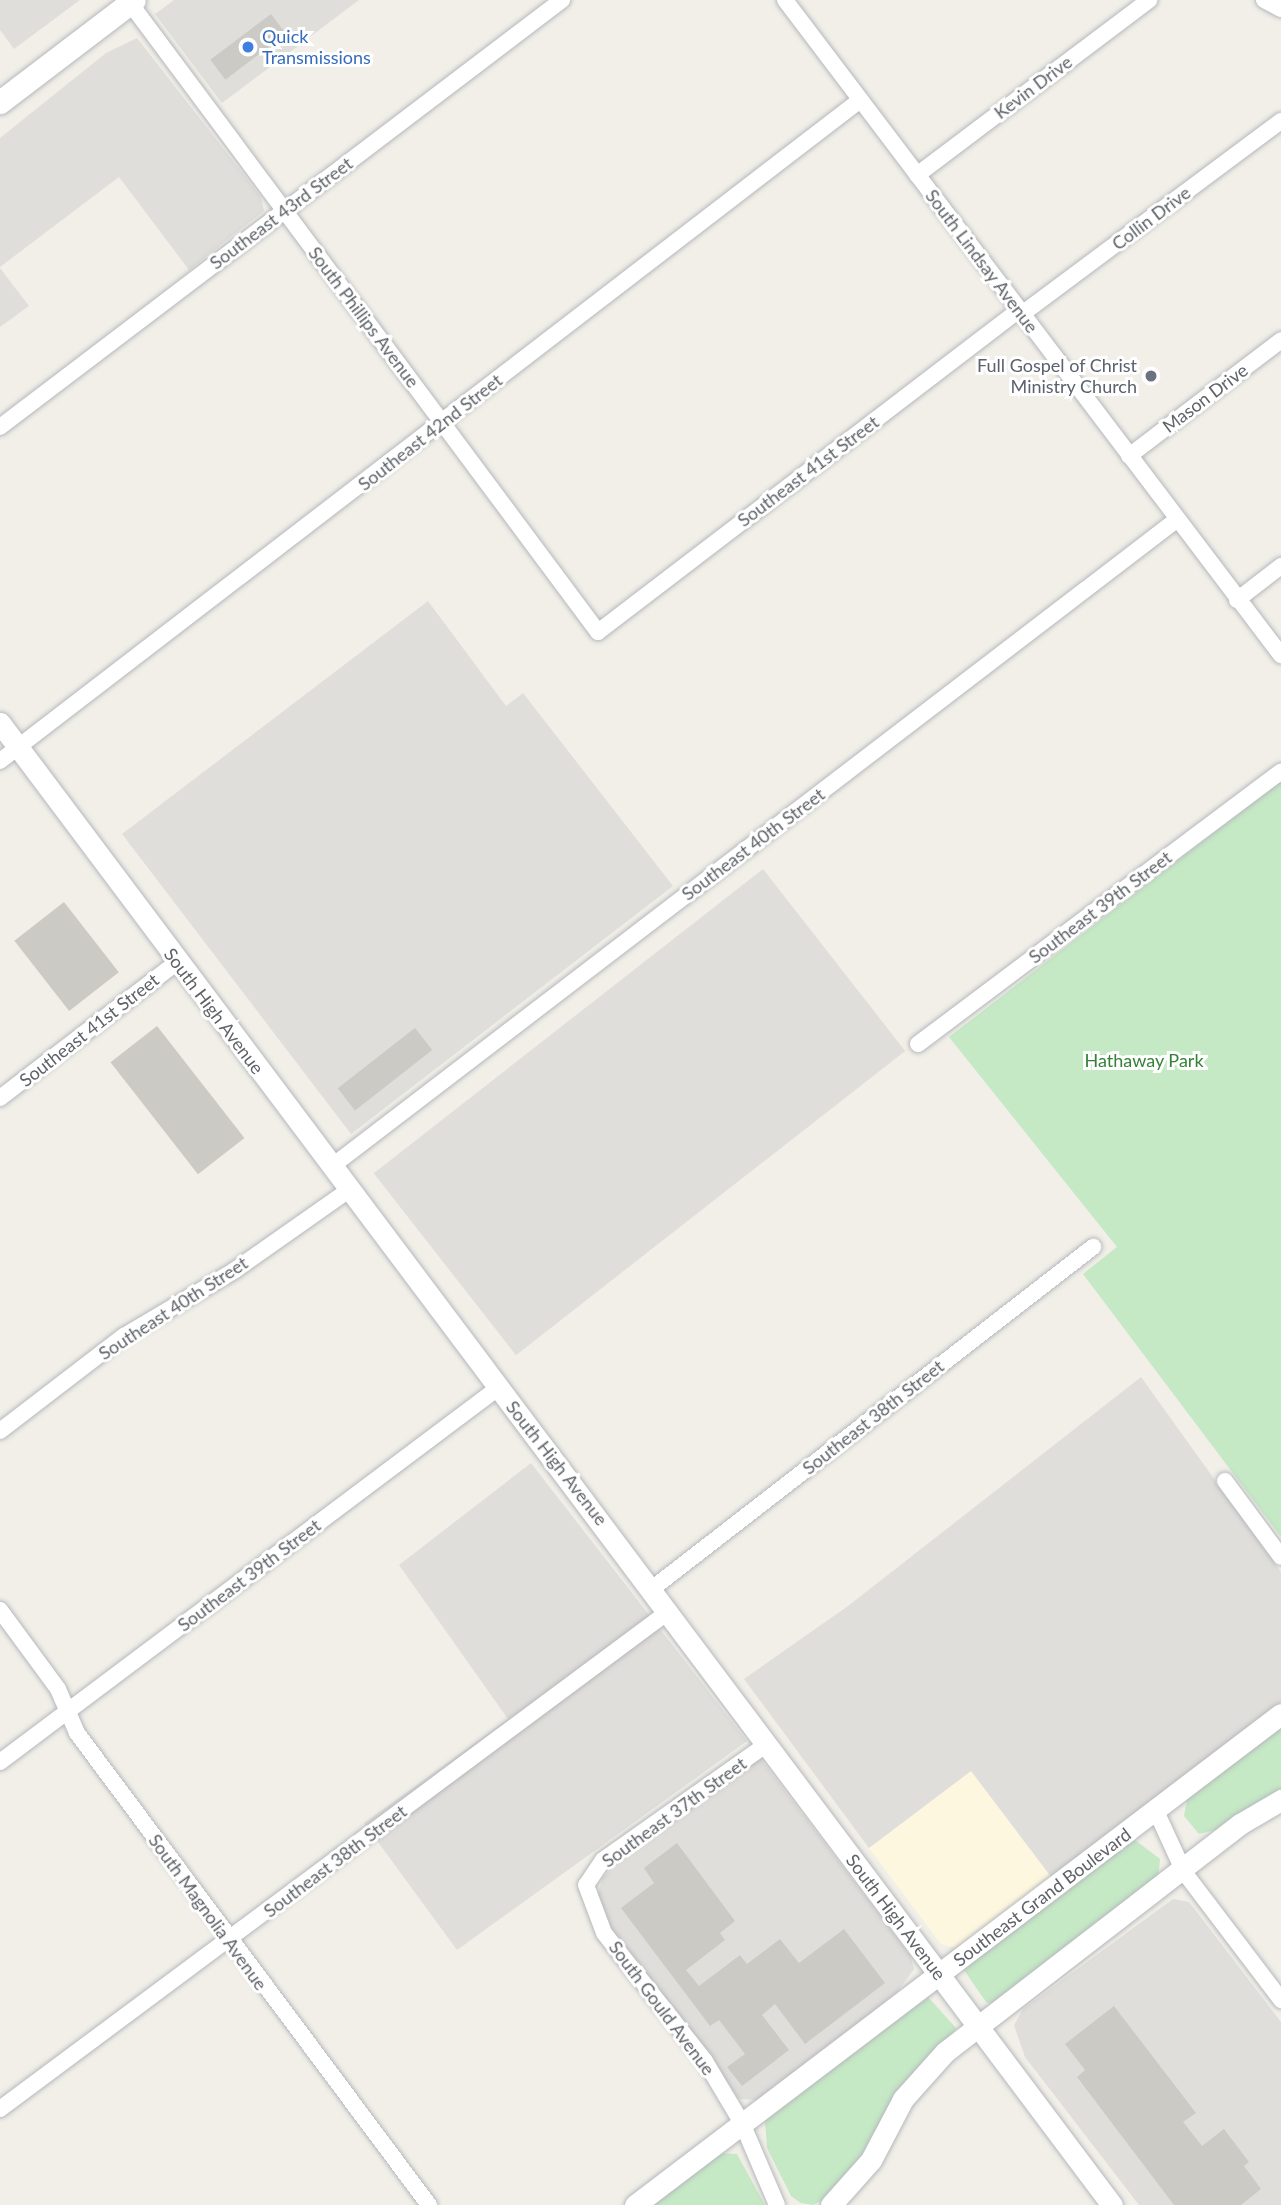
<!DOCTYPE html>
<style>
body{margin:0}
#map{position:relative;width:1281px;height:2205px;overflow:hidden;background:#f1efe8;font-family:Lato,sans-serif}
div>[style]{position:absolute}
.commercial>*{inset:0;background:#fef7e0}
.industrial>*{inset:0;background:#e0deda;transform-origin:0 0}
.green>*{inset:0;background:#c5e8c5}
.building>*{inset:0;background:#cccac5;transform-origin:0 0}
.roads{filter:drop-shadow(0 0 2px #b5b8bc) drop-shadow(0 0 2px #b5b8bc)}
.minor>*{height:16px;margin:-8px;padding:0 8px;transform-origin:8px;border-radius:8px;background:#fff}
.tertiary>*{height:21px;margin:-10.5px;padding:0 10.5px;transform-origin:10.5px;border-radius:10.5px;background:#fff}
.secondary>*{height:23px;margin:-11.5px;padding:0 11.5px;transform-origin:11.5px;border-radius:11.5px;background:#fff}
.dots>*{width:19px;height:19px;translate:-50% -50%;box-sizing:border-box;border:4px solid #fff;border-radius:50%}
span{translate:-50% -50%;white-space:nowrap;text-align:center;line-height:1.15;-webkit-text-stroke:6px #fff;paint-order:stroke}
.shop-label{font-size:18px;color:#366cbe}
.left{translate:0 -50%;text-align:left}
.street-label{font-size:18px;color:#5f6368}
.worship-label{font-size:18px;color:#5b616d}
.right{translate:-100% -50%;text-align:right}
.park-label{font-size:18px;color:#348238}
</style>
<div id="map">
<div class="commercial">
<div style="clip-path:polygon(971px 1771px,1052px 1878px,956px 1948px,941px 1944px,869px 1848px)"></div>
</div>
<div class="industrial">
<div style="clip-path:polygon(0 0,80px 0,14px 49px,0 30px)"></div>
<div style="clip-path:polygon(174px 0,359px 0,222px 103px,155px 14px)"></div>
<div style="clip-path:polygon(137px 38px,261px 197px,264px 211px,189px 270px,119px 177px,0 267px,0 138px,106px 53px)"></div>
<div style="clip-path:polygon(0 268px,29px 306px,0 327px)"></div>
<div style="clip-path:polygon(428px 601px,506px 706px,523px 693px,673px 886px,351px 1134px,122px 834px)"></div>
<div style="left:763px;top:869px;width:231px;height:494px;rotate:52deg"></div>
<div style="clip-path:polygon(1141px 1377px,1281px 1572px,1281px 1702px,1052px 1878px,971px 1771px,869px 1848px,744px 1679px,848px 1606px)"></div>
<div style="clip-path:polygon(531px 1463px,747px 1741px,457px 1950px,364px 1823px,508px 1719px,399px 1565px)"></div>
<div style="clip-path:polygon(760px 1758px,911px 1957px,914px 1969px,897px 1992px,782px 2083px,757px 2100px,739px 2099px,610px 1927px,597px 1899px,602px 1879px,612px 1867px)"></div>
<div style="clip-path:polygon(1173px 1899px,1189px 1902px,1281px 2022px,1281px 2205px,1139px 2205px,1025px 2057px,1014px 2025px,1023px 2009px)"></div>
</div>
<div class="green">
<div style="clip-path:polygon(1281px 781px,1281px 1537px,1083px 1274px,1117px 1247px,949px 1037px)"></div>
<div style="clip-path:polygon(1281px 1723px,1281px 1788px,1219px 1829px,1199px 1834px,1184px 1816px,1188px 1795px)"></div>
<div style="clip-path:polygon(1135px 1840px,1160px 1859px,1158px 1880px,993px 2004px,986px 2002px,964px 1970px,969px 1962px)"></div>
<div style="clip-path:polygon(928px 1997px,956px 2028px,950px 2039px,865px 2158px,829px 2197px,813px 2205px,801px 2203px,791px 2196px,767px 2148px,765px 2121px)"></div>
<div style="clip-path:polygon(720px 2153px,737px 2154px,765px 2205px,647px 2205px)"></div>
</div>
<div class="building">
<div style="left:271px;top:14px;width:25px;height:76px;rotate:53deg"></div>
<div style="left:64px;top:902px;width:89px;height:63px;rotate:52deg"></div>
<div style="left:157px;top:1026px;width:142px;height:59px;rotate:52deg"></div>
<div style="left:415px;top:1028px;width:28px;height:98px;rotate:52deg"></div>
<div style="clip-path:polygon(677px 1843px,735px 1921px,720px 1933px,725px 1940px,686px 1970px,699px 1986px,740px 1955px,747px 1964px,780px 1939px,799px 1963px,844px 1929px,885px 1983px,805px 2044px,775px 2004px,762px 2015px,789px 2050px,742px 2086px,727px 2067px,745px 2054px,719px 2020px,710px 2026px,621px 1908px,654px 1883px,644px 1868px)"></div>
<div style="clip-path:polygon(1114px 2006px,1196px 2113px,1183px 2122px,1202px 2146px,1224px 2129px,1249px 2162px,1244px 2166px,1261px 2189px,1241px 2205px,1174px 2205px,1077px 2077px,1085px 2070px,1065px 2044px)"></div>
</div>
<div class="roads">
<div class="minor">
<div style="left:785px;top:0;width:822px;rotate:52.87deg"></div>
<div style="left:1264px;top:0;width:19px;rotate:28deg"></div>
<div style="left:130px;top:3px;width:784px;rotate:53.35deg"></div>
<div style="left:598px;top:632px;width:530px;rotate:-37.41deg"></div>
<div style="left:917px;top:175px;width:291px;rotate:-37deg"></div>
<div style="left:1022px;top:314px;width:323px;rotate:-36.7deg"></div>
<div style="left:0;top:427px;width:706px;rotate:-37.23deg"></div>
<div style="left:1129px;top:456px;width:191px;rotate:-37.3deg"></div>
<div style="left:1237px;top:600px;width:56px;rotate:-37.7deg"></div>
<div style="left:0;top:761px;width:1083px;rotate:-37.54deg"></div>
<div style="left:918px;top:1044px;width:454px;rotate:-36.9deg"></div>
<div style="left:0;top:1098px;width:223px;rotate:-37.5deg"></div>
<div style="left:331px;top:1167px;width:1063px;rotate:-37.43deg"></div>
<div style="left:0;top:1431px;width:156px;rotate:-37.5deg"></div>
<div style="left:124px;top:1336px;width:129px;rotate:-30.7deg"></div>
<div style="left:235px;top:1270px;width:139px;rotate:-35.1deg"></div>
<div style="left:1225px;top:1481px;width:94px;rotate:53.6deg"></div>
<div style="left:653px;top:1588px;width:557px;rotate:-37.78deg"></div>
<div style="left:0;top:1610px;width:98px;rotate:53.7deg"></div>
<div style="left:58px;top:1689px;width:48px;rotate:66.6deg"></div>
<div style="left:77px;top:1733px;width:589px;rotate:53.29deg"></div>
<div style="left:767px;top:1744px;width:201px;rotate:144.7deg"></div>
<div style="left:603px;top:1860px;width:30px;rotate:124deg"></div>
<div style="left:586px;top:1885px;width:51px;rotate:69.4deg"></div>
<div style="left:604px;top:1933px;width:163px;rotate:51.7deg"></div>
<div style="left:705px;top:2061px;width:72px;rotate:59.2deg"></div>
<div style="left:742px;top:2123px;width:89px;rotate:66.9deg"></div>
<div style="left:0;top:1762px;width:623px;rotate:-36.91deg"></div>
<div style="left:1156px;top:1811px;width:67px;rotate:65.3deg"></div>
<div style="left:1184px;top:1872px;width:161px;rotate:52.8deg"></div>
<div style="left:0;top:2109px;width:834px;rotate:-36.66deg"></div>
</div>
<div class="tertiary">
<div style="left:0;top:723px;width:1853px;rotate:53.12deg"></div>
<div style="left:635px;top:2205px;width:811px;rotate:-37.24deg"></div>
<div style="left:831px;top:2205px;width:60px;rotate:-48.4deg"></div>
<div style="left:871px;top:2160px;width:69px;rotate:-62.3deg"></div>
<div style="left:903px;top:2099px;width:63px;rotate:-48.2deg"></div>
<div style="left:945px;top:2052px;width:373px;rotate:-37.7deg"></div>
<div style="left:1240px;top:1824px;width:48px;rotate:-30.3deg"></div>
</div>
<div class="secondary">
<div style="left:0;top:102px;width:168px;rotate:-37.3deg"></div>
</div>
</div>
<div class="dots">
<div style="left:248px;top:47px;background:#3f7fe0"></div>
<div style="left:1151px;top:376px;background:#6b7280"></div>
</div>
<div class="shop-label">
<span class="left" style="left:262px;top:47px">Quick<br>Transmissions</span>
</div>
<div class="street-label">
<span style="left:1033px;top:87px;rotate:-37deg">Kevin Drive</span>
<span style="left:281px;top:213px;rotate:-37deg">Southeast 43rd Street</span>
<span style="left:1151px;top:218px;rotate:-37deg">Collin Drive</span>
<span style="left:982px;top:261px;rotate:53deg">South Lindsay Avenue</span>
<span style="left:364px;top:317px;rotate:53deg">South Phillips Avenue</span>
<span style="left:1205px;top:398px;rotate:-37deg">Mason Drive</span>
<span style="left:430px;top:432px;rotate:-38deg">Southeast 42nd Street</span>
<span style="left:808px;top:471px;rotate:-37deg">Southeast 41st Street</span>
<span style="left:753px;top:844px;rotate:-37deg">Southeast 40th Street</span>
<span style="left:1100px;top:907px;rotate:-37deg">Southeast 39th Street</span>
<span style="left:214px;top:1011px;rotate:53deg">South High Avenue</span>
<span style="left:89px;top:1030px;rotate:-38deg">Southeast 41st Street</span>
<span style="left:173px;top:1308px;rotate:-33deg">Southeast 40th Street</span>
<span style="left:873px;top:1417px;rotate:-38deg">Southeast 38th Street</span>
<span style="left:557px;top:1463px;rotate:52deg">South High Avenue</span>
<span style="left:249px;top:1575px;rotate:-37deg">Southeast 39th Street</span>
<span style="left:674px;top:1812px;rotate:-36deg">Southeast 37th Street</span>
<span style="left:335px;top:1861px;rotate:-37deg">Southeast 38th Street</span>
<span style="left:1042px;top:1897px;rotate:-37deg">Southeast Grand Boulevard</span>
<span style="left:208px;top:1912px;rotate:54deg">South Magnolia Avenue</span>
<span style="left:896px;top:1917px;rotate:53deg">South High Avenue</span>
<span style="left:662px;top:2008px;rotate:53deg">South Gould Avenue</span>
</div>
<div class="worship-label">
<span class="right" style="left:1137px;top:376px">Full Gospel of Christ<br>Ministry Church</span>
</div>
<div class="park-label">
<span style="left:1144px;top:1060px">Hathaway Park</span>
</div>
</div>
